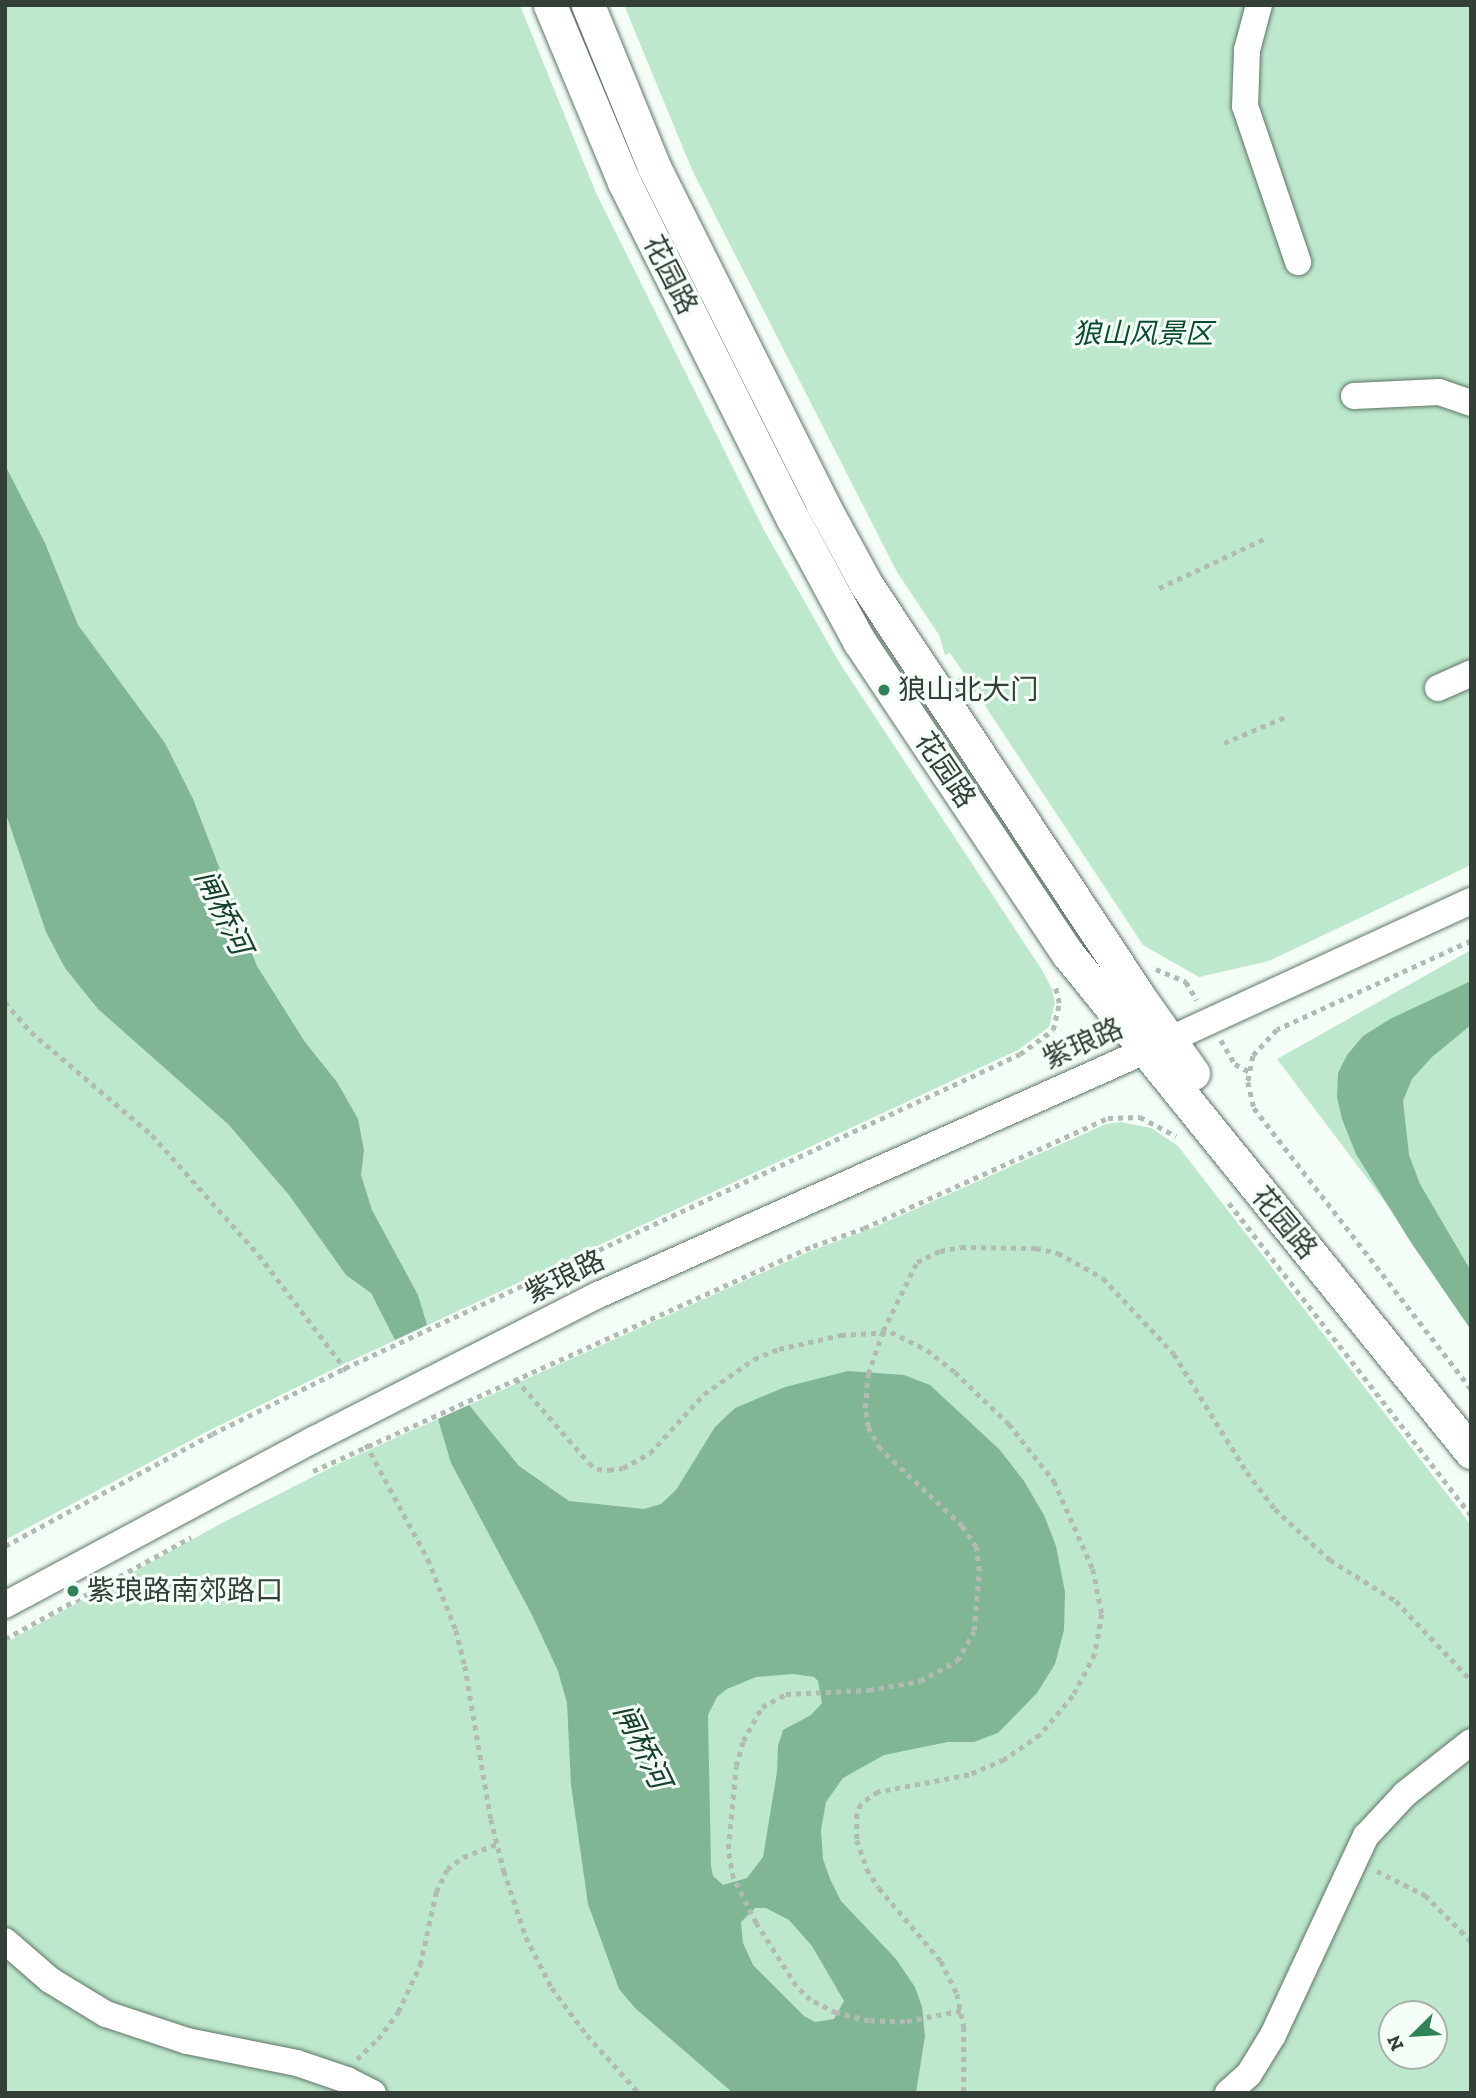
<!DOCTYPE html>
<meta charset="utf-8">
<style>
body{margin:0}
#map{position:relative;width:1476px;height:2098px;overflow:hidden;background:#f4fef7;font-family:"Zilla Slab","Noto Sans SC",serif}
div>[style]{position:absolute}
.green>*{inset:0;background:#bee8cd}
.water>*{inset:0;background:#81b695}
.path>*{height:4.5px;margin-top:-2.25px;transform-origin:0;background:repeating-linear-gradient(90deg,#b1bbb4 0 5px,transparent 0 10px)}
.roads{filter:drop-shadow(0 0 2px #5f7667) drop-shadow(0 0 2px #5f7667)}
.minor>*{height:26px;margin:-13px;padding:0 13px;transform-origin:13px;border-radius:13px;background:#fff}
.major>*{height:33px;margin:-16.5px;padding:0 16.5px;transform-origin:16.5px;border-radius:16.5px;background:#fff}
.dots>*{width:19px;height:19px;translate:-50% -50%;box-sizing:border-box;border:4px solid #f4fef7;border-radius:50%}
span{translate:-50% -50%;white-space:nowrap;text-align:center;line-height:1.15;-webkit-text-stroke:6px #f4fef7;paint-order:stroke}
.street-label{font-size:28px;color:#343f38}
.park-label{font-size:28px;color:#0a4d2e;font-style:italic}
.poi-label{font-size:28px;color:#343f38}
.left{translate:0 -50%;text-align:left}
.water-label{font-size:30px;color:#17412a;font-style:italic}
.frame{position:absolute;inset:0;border:7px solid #343f38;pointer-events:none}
.north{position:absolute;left:1378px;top:2000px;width:70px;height:70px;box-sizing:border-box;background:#f4fef7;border:2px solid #a7b2ab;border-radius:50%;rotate:246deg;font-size:19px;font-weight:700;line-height:28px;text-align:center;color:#343f38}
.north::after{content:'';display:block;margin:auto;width:24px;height:32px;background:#2f8357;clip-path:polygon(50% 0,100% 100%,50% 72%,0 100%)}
</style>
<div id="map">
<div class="green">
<div style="clip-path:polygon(5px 5px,520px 5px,596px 193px,765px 532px,839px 662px,1042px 970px,1052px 989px,1055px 1003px,1049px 1027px,1018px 1050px,342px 1365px,210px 1430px,5px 1540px)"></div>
<div style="clip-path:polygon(624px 5px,1471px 5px,1471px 865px,1269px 961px,1199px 977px,1143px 945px,976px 692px,964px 697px,957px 679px,965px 675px,950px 653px,945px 655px,939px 635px,897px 572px,693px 172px)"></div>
<div style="clip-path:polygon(1471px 950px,1471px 1316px,1277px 1059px)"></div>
<div style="clip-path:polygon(evenodd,1121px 1122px,1151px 1128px,1178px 1146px,1471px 1525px,1471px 2093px,5px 2093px,5px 1643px,220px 1524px,342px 1462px,813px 1250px,873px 1228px,1106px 1124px,1121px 1122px,1392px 2014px,1434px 2014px,1434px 2056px,1392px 2056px,1392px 2014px)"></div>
</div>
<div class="water">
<div style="clip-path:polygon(5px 465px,45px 543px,78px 625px,165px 743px,193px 799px,257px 966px,305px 1042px,337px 1082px,358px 1119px,364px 1150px,361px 1175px,372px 1210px,418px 1295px,427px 1325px,395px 1340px,371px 1293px,346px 1275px,289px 1195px,228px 1124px,98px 1009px,65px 968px,46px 932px,5px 811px)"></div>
<div style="clip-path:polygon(1471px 981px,1471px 1025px,1432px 1057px,1412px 1079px,1403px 1101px,1409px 1155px,1420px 1184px,1471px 1271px,1471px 1330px,1410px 1241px,1356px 1154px,1342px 1119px,1337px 1097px,1338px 1073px,1347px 1055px,1363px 1036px,1390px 1019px)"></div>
<div style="clip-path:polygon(evenodd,848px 1371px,904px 1375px,930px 1385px,1000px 1450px,1024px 1481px,1044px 1515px,1056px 1546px,1065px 1592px,1064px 1630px,1055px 1664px,1037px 1693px,998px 1733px,974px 1742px,948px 1742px,884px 1755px,843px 1778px,826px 1802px,821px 1830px,823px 1859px,830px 1879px,841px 1901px,896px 1959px,915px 1987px,922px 2007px,925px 2036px,916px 2093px,733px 2093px,635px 2008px,619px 1989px,588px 1904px,571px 1785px,567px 1703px,558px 1671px,532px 1615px,451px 1463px,438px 1419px,469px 1405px,519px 1466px,569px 1501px,644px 1509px,661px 1504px,676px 1490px,715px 1427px,735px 1408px,785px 1387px,848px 1371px,793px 1674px,814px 1677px,818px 1681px,822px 1703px,811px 1715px,783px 1730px,778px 1746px,777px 1772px,763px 1857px,747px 1878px,723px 1885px,713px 1876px,711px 1866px,708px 1715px,717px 1697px,727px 1689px,756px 1677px,793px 1674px,848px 1371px,755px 1908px,766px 1908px,789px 1920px,812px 1946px,844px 2001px,834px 2019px,815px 2022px,804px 2016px,753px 1965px,743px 1943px,741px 1922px,755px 1908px)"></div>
</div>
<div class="path">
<div style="left:1159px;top:588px;width:118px;rotate:-25deg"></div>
<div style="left:1224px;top:743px;width:66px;rotate:-23.1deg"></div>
<div style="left:1471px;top:941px;width:213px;rotate:155.4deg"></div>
<div style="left:1277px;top:1030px;width:35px;rotate:133deg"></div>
<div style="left:1253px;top:1056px;width:26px;rotate:101deg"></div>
<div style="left:1248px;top:1082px;width:27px;rotate:77deg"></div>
<div style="left:1254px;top:1108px;width:355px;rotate:52.3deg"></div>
<div style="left:1156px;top:969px;width:33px;rotate:23deg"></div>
<div style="left:1186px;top:982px;width:21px;rotate:59deg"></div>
<div style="left:5px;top:1002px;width:40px;rotate:49deg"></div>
<div style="left:31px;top:1032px;width:159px;rotate:40.4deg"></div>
<div style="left:152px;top:1135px;width:161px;rotate:48.3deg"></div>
<div style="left:259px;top:1255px;width:146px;rotate:52.8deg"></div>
<div style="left:1221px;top:1040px;width:28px;rotate:60deg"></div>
<div style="left:1235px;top:1064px;width:17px;rotate:28deg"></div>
<div style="left:1229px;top:1203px;width:395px;rotate:52.2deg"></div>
<div style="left:516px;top:1379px;width:111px;rotate:49deg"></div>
<div style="left:589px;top:1463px;width:10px;rotate:37deg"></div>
<div style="left:597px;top:1469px;width:12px;rotate:5deg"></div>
<div style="left:609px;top:1470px;width:14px;rotate:-8deg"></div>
<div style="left:623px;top:1468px;width:31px;rotate:-29deg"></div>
<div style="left:650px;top:1453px;width:80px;rotate:-47.5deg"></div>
<div style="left:704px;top:1394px;width:61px;rotate:-35deg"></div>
<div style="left:754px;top:1359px;width:27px;rotate:-22deg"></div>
<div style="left:779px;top:1349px;width:64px;rotate:-12.7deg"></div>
<div style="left:841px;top:1335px;width:50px;rotate:-3.4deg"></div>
<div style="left:891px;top:1332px;width:40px;rotate:26.6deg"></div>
<div style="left:927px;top:1350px;width:36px;rotate:38deg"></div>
<div style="left:955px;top:1372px;width:75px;rotate:43.9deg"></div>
<div style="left:1009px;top:1424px;width:73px;rotate:51.7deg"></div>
<div style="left:1054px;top:1481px;width:96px;rotate:66.1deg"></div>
<div style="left:1093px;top:1569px;width:46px;rotate:78.7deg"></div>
<div style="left:1102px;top:1614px;width:41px;rotate:99.9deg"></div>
<div style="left:1095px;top:1654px;width:47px;rotate:117.6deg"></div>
<div style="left:1073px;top:1696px;width:51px;rotate:130.2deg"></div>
<div style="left:1040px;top:1735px;width:44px;rotate:145.2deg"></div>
<div style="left:1004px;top:1760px;width:38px;rotate:157deg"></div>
<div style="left:969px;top:1775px;width:93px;rotate:169.4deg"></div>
<div style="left:878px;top:1792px;width:21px;rotate:145deg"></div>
<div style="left:861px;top:1804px;width:11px;rotate:112deg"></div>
<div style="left:857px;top:1814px;width:26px;rotate:90deg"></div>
<div style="left:857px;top:1840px;width:31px;rotate:71deg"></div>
<div style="left:867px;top:1869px;width:22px;rotate:58deg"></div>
<div style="left:879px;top:1888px;width:96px;rotate:49.7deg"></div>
<div style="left:941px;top:1961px;width:37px;rotate:64deg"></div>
<div style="left:957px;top:1994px;width:34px;rotate:78deg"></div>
<div style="left:964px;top:2027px;width:66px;rotate:90deg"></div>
<div style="left:366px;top:1444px;width:131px;rotate:61.7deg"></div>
<div style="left:428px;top:1559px;width:76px;rotate:68.5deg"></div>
<div style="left:456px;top:1630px;width:37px;rotate:76deg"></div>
<div style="left:465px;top:1666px;width:155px;rotate:80.4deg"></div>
<div style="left:491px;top:1819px;width:54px;rotate:76deg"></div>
<div style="left:504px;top:1871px;width:70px;rotate:71.6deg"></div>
<div style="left:526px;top:1937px;width:57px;rotate:63deg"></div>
<div style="left:552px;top:1988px;width:59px;rotate:53.3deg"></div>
<div style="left:587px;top:2035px;width:78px;rotate:48.1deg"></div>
<div style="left:313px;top:1471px;width:548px;rotate:-24.23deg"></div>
<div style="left:813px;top:1246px;width:54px;rotate:-19.4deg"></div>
<div style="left:864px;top:1228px;width:268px;rotate:-24.3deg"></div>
<div style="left:1108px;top:1118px;width:32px;rotate:-2deg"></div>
<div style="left:1140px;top:1117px;width:41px;rotate:27.8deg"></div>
<div style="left:5px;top:1546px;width:235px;rotate:-28.4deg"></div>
<div style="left:212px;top:1434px;width:148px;rotate:-26.4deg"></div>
<div style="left:345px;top:1368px;width:744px;rotate:-24.95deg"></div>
<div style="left:1020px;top:1054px;width:41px;rotate:-36deg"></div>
<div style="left:1053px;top:1030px;width:28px;rotate:-77deg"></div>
<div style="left:1059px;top:1003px;width:18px;rotate:-103deg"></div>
<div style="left:5px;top:1639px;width:212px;rotate:-28.7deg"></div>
<div style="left:1377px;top:1871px;width:54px;rotate:26.6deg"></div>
<div style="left:1425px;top:1895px;width:65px;rotate:45deg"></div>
<div style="left:961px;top:2011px;width:57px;rotate:168.9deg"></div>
<div style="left:905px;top:2022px;width:36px;rotate:-178deg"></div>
<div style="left:869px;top:2021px;width:34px;rotate:-166deg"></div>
<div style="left:836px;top:2013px;width:29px;rotate:-153deg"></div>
<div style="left:810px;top:2000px;width:20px;rotate:-135deg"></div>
<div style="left:796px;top:1986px;width:75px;rotate:-122.4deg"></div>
<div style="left:756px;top:1923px;width:51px;rotate:-117.1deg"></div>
<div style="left:733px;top:1878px;width:29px;rotate:-100deg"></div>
<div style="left:728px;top:1849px;width:83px;rotate:-84.5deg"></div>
<div style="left:736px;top:1766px;width:26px;rotate:-74deg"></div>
<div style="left:743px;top:1741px;width:39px;rotate:-61deg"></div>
<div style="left:762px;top:1707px;width:27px;rotate:-28deg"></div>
<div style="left:786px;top:1694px;width:83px;rotate:-2.8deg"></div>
<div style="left:869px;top:1690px;width:52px;rotate:-10deg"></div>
<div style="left:920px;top:1681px;width:42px;rotate:-28.4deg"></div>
<div style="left:957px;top:1661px;width:34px;rotate:-60deg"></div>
<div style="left:974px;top:1631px;width:60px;rotate:-85.2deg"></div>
<div style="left:979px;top:1571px;width:24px;rotate:-97deg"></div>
<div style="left:976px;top:1547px;width:25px;rotate:-124deg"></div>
<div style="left:962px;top:1526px;width:112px;rotate:-136.8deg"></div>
<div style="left:880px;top:1449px;width:25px;rotate:-119deg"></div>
<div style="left:868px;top:1427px;width:19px;rotate:-99deg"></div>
<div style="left:865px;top:1408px;width:34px;rotate:-85deg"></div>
<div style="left:868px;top:1374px;width:46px;rotate:-70.8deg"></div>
<div style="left:883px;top:1331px;width:77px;rotate:-63.8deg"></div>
<div style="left:917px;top:1262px;width:25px;rotate:-26deg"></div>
<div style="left:940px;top:1251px;width:21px;rotate:-11deg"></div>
<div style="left:961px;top:1247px;width:75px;rotate:0.8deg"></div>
<div style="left:1036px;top:1248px;width:23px;rotate:13deg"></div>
<div style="left:1058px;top:1253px;width:51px;rotate:29.1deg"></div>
<div style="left:1103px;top:1278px;width:104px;rotate:46.9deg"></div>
<div style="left:1174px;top:1354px;width:139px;rotate:58.3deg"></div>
<div style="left:1247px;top:1472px;width:46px;rotate:52.9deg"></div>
<div style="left:1275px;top:1509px;width:75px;rotate:42.8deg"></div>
<div style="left:1330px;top:1560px;width:78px;rotate:31.8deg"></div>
<div style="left:1396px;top:1601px;width:109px;rotate:46.5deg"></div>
<div style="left:357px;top:2059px;width:29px;rotate:-44deg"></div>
<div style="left:378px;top:2039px;width:34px;rotate:-53deg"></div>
<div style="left:398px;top:2012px;width:52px;rotate:-64.9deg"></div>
<div style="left:420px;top:1965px;width:75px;rotate:-77.6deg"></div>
<div style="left:436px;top:1892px;width:25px;rotate:-64deg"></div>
<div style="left:447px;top:1869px;width:20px;rotate:-37deg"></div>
<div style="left:463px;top:1857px;width:36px;rotate:-21deg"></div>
</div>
<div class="roads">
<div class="minor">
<div style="left:1259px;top:5px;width:47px;rotate:104.9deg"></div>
<div style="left:1247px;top:50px;width:56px;rotate:92deg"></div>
<div style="left:1245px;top:106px;width:165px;rotate:71.2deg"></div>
<div style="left:1354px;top:396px;width:85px;rotate:-2.7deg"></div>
<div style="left:1439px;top:392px;width:34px;rotate:19deg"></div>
<div style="left:1438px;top:688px;width:36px;rotate:-24deg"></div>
<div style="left:5px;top:1605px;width:349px;rotate:-28.2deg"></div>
<div style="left:313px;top:1440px;width:320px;rotate:-27deg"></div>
<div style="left:598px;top:1295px;width:601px;rotate:-24.05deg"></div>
<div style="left:1147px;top:1050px;width:357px;rotate:-24.7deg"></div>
<div style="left:5px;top:1941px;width:60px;rotate:40.9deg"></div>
<div style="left:50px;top:1980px;width:66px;rotate:31.3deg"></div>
<div style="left:106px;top:2014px;width:85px;rotate:18.4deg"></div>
<div style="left:187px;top:2041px;width:112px;rotate:11.3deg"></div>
<div style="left:297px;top:2063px;width:53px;rotate:18.8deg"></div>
<div style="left:347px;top:2080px;width:29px;rotate:27deg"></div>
<div style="left:1228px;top:2093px;width:28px;rotate:-42deg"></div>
<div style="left:1249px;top:2074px;width:46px;rotate:-58.4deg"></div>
<div style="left:1273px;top:2035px;width:220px;rotate:-65deg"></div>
<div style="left:1366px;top:1836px;width:57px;rotate:-47.1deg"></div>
<div style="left:1405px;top:1794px;width:84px;rotate:-38.2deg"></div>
</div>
<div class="major">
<div style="left:550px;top:5px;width:192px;rotate:67.3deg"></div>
<div style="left:624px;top:182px;width:377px;rotate:63.4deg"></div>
<div style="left:793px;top:519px;width:139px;rotate:61.6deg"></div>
<div style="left:859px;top:641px;width:376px;rotate:56.3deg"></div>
<div style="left:1068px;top:954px;width:641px;rotate:51.02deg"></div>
<div style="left:588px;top:5px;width:175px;rotate:67.8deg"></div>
<div style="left:654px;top:167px;width:378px;rotate:63.4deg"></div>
<div style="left:823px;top:505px;width:90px;rotate:61.4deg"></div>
<div style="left:866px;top:584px;width:491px;rotate:56.5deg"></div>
<div style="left:1137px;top:994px;width:97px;rotate:54.7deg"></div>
</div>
</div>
<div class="dots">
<div style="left:884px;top:690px;background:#2f8357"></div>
<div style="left:73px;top:1591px;background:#2f8357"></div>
</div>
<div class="street-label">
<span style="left:670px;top:275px;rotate:63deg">花园路</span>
<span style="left:945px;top:770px;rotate:56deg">花园路</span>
<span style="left:1083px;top:1044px;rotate:-24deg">紫琅路</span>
<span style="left:1284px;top:1223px;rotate:50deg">花园路</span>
<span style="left:565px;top:1277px;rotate:-26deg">紫琅路</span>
</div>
<div class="park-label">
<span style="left:1143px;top:334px">狼山风景区</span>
</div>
<div class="poi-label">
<span class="left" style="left:898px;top:690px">狼山北大门</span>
<span class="left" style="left:87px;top:1591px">紫琅路南郊路口</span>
</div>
<div class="water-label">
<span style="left:223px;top:912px;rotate:64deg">闸桥河</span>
<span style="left:642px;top:1746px;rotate:64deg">闸桥河</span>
</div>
<div class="frame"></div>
<div class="north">N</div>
</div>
